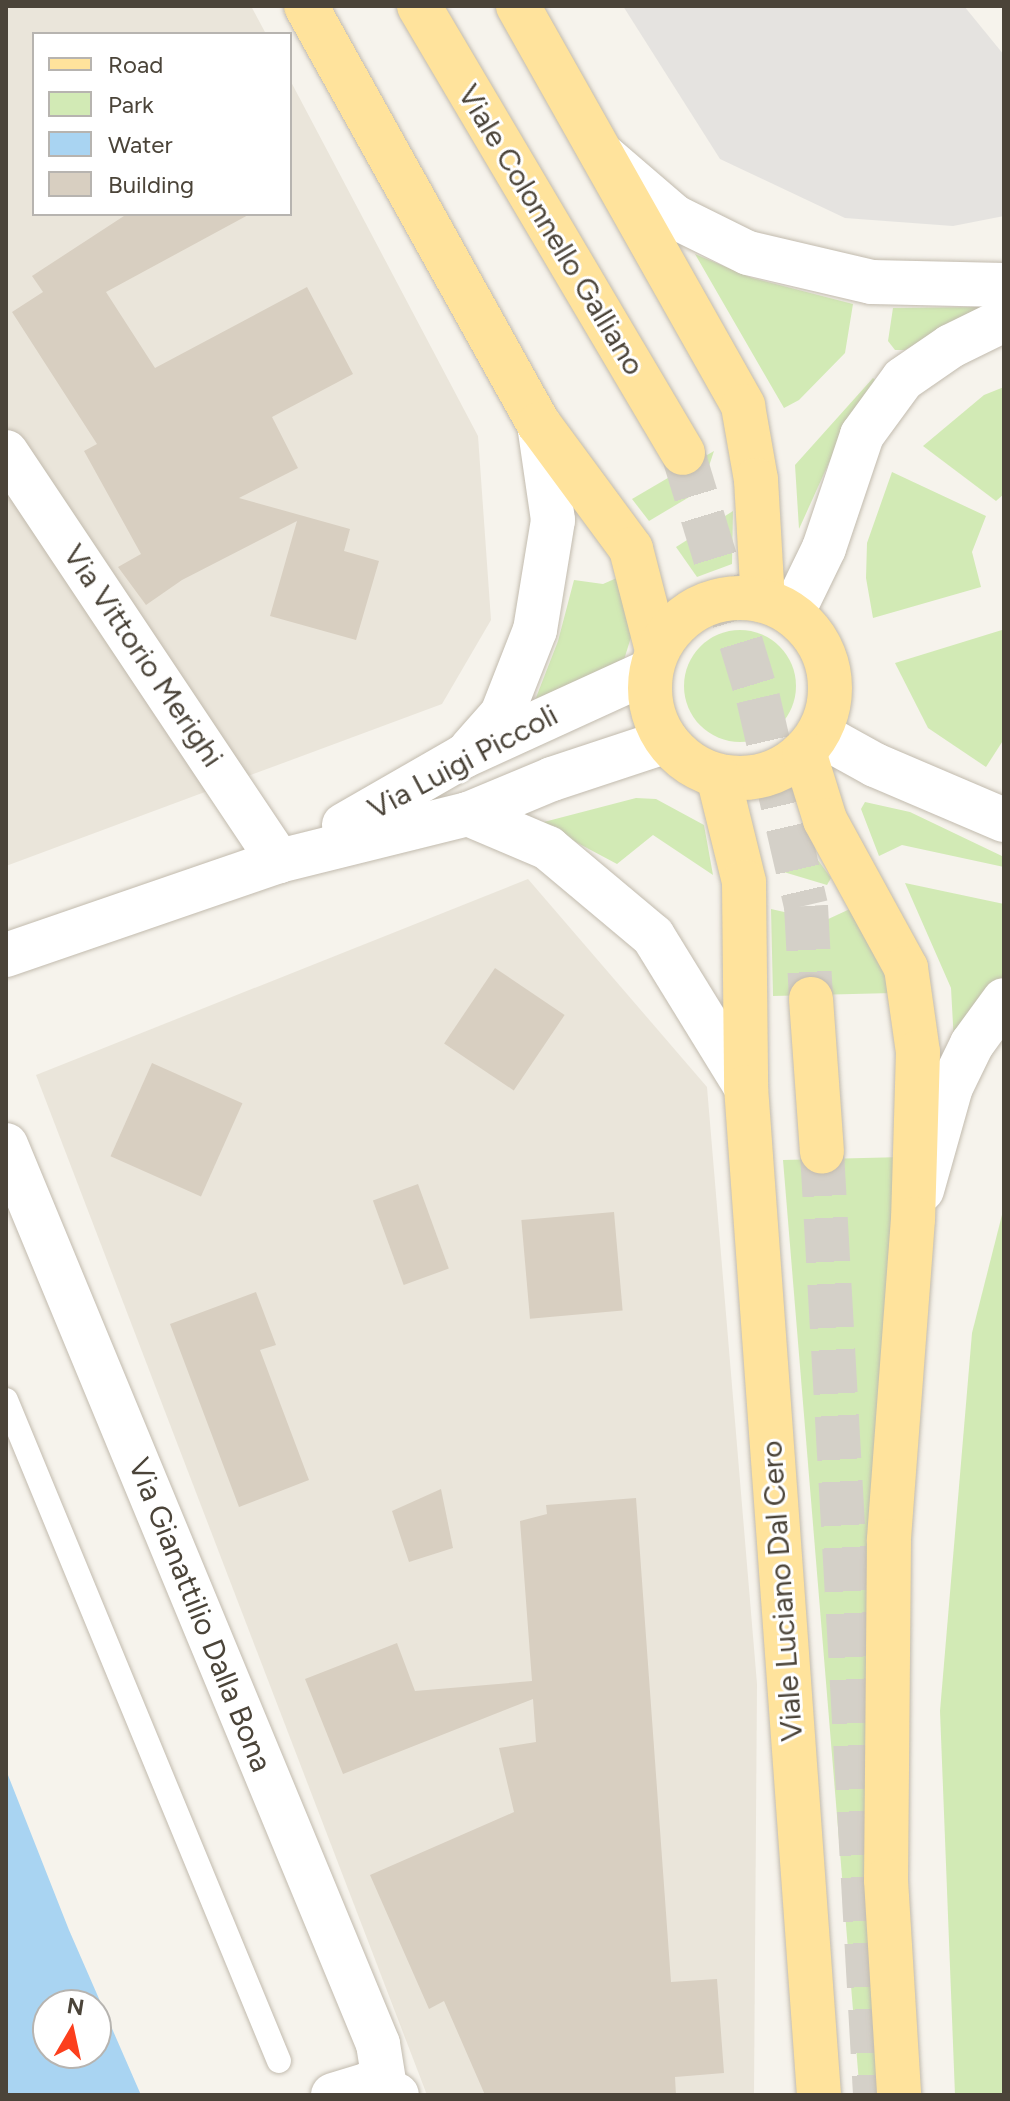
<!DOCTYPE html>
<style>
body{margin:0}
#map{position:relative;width:1010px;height:2101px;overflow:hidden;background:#f6f3ec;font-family:Figtree,sans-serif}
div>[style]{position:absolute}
.residential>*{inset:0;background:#eae5da}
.green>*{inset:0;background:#d2eab5}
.round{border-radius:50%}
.parking>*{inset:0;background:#e5e3e0}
.water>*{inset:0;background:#a9d4f2}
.building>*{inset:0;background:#d8cfc1;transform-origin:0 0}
.primary-tunnel>*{height:44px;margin-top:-22px;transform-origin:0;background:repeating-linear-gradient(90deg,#d4d0c8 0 44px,transparent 0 66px)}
.roads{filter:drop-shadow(0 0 2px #c2bbae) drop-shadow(0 0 2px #c2bbae)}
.service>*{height:24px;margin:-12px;padding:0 12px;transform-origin:12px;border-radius:12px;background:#fff}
.minor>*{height:44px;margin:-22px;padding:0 22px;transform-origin:22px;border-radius:22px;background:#fff}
.tertiary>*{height:44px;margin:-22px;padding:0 22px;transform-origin:22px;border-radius:22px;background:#fff}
.primary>*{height:44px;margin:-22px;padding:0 22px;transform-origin:22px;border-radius:22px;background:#ffe39c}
.primary>.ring{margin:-22px;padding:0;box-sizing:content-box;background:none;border:44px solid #ffe39c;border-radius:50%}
span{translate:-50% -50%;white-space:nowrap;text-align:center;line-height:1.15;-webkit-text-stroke:6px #fff;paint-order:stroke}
.street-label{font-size:30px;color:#4b4439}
.frame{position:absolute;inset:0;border:8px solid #4b4439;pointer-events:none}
.legend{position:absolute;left:32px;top:32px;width:260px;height:184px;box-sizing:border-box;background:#fff;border:2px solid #b7b4b0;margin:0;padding:10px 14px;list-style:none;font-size:24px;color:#4b4439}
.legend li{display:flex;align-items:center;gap:16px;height:40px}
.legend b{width:40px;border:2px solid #b7b4b0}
.north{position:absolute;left:32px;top:1989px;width:80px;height:80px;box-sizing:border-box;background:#fff;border:2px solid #b7b4b0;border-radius:50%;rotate:9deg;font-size:22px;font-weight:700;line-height:32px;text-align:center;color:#4b4439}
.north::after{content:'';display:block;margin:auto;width:28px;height:36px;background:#fc3f1d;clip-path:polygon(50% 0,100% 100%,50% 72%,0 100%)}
</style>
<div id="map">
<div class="residential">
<div style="clip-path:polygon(6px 6px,251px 6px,266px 34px,34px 34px,34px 214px,290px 214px,290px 80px,478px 436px,491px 620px,442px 704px,6px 866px)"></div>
<div style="clip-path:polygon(528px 879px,707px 1087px,757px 1684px,754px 2095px,427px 2095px,36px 1075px)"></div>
</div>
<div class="green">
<div style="clip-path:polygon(695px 254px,752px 278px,853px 304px,845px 353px,799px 400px,784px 408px)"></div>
<div style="clip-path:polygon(982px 307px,905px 350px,895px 350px,888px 341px,893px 308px)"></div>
<div style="clip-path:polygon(873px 378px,877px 382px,832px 456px,799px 529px,795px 465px)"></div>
<div style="clip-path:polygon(1004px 387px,1004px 494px,996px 501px,923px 446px,984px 395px)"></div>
<div style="clip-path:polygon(714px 451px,701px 490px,649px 521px,632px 499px)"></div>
<div style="clip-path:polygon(892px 472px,986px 516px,972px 552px,981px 587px,873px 618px,866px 578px,867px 543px)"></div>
<div style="clip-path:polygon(733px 511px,732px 564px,697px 577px,676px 547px)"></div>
<div style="clip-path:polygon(619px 577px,632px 634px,623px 663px,530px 713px,558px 641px,574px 580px,603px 584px)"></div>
<div style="clip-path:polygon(1002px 630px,1004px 739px,986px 767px,928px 728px,895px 663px)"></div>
<div class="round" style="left:684px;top:630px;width:112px;height:112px"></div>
<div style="clip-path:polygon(636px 798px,656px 799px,704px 825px,713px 875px,653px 835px,617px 864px,540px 823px)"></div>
<div style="clip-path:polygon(865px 802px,910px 812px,1004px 857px,1004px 867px,902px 845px,879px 856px,861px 809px)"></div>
<div style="clip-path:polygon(793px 826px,831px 878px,827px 885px,777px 870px,779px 833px)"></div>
<div style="clip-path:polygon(905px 883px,1004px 904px,1004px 985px,955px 1061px,951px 988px)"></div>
<div style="clip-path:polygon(852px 908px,889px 972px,893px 993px,773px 996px,771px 909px,824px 921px)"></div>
<div style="clip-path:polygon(904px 1157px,881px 2095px,860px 2095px,783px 1160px)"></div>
<div style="clip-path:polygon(1004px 1207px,1004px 2095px,955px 2095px,940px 1711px,972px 1333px)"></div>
</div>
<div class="parking">
<div style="clip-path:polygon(623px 6px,964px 6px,1004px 55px,1004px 216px,953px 226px,845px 218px,720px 159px)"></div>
</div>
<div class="water">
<div style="clip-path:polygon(evenodd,6px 1770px,69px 1930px,141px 2095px,6px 2093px,6px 1770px,48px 2005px,96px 2005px,96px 2053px,48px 2053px,48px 2005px)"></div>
</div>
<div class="building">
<div style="clip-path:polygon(127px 214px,250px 214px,106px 292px,155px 368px,307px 287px,353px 374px,272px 417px,298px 468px,239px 498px,350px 529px,344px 551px,379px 561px,356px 640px,270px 616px,297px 521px,182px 580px,146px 605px,118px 567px,141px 554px,84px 451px,97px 444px,12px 312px,43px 292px,32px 276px)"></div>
<div style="left:495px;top:968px;width:84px;height:91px;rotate:34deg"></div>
<div style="left:152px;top:1063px;width:99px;height:102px;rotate:24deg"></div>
<div style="left:418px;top:1184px;width:90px;height:48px;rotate:70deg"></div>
<div style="left:614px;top:1212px;width:99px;height:93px;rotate:85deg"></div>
<div style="clip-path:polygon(256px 1292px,276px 1345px,260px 1350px,309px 1480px,239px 1507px,170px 1324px)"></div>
<div style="clip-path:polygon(441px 1489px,453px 1548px,409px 1562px,392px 1511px)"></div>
<div style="clip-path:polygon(636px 1498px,671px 1982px,717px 1979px,724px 2073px,675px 2077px,676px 2095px,485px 2095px,444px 2001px,429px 2009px,370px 1875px,514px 1812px,499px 1748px,536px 1742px,533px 1699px,343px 1774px,305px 1679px,397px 1643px,415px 1691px,532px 1681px,520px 1521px,547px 1514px,546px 1505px)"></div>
</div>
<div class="primary-tunnel">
<div style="left:683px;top:453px;width:256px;rotate:73deg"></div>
<div style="left:758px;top:698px;width:213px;rotate:77deg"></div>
<div style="left:806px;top:906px;width:93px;rotate:86.9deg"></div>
<div style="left:822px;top:1152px;width:944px;rotate:86.78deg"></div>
</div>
<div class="roads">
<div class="service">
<div style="left:6px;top:1400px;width:715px;rotate:67.56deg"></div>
</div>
<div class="minor">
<div style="left:6px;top:452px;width:492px;rotate:56.3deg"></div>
<div style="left:6px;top:1145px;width:973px;rotate:67.52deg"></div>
<div style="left:378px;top:2044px;width:44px;rotate:80.8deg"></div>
<div style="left:333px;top:2095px;width:37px;rotate:-17deg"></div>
<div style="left:368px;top:2084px;width:31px;rotate:21deg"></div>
</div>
<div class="tertiary">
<div style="left:605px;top:157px;width:92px;rotate:40.6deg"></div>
<div style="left:675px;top:217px;width:81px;rotate:26.3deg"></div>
<div style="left:748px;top:253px;width:127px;rotate:13.2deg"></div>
<div style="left:872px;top:282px;width:132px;rotate:1.3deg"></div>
<div style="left:792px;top:614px;width:73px;rotate:-64.1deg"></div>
<div style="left:824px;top:548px;width:119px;rotate:-71.4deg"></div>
<div style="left:862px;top:435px;width:69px;rotate:-53.8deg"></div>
<div style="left:903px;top:379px;width:58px;rotate:-34.5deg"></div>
<div style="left:951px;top:346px;width:59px;rotate:-26.1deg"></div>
<div style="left:819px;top:734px;width:64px;rotate:29deg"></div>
<div style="left:875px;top:765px;width:140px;rotate:23.1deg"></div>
<div style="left:471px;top:749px;width:47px;rotate:-48.5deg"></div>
<div style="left:502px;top:714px;width:90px;rotate:-68.6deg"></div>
<div style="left:535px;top:630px;width:111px;rotate:-80.7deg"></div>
<div style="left:553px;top:520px;width:97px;rotate:-98.3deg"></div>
<div style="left:468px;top:814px;width:87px;rotate:23deg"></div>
<div style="left:548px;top:848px;width:137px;rotate:40deg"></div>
<div style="left:653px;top:936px;width:177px;rotate:58.4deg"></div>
<div style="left:344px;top:825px;width:138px;rotate:-29.9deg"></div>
<div style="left:464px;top:756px;width:205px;rotate:-24.6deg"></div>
<div style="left:6px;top:955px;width:289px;rotate:-19deg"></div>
<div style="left:279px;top:861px;width:195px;rotate:-14deg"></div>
<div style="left:468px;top:814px;width:91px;rotate:-22.6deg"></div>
<div style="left:552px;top:779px;width:121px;rotate:-18.3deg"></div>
<div style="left:922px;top:1190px;width:107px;rotate:-74.3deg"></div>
<div style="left:951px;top:1087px;width:48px;rotate:-64deg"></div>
<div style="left:972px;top:1044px;width:54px;rotate:-54deg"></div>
</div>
<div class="primary">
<div style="left:306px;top:6px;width:479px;rotate:60.9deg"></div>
<div style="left:539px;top:424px;width:155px;rotate:53.6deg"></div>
<div style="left:631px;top:549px;width:104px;rotate:75.6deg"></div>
<div style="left:419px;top:6px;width:519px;rotate:59.43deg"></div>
<div style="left:518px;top:6px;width:459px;rotate:60.6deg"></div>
<div style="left:743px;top:406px;width:75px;rotate:80deg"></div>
<div style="left:756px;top:480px;width:121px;rotate:86.7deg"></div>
<div class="ring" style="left:650px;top:598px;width:136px;height:136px"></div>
<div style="left:804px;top:752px;width:71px;rotate:72.8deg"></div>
<div style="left:825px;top:820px;width:169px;rotate:61.3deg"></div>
<div style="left:906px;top:968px;width:85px;rotate:81.9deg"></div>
<div style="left:918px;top:1052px;width:167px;rotate:91.7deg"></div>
<div style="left:913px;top:1219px;width:323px;rotate:94.3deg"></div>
<div style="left:889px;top:1541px;width:339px;rotate:90.5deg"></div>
<div style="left:886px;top:1880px;width:215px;rotate:86.5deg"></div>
<div style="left:718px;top:776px;width:109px;rotate:76.2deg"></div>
<div style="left:744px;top:882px;width:205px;rotate:89.4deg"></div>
<div style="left:746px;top:1087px;width:1011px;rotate:85.86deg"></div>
<div style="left:811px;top:999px;width:153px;rotate:85.9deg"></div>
</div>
</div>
<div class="street-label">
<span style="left:551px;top:230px;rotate:59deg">Viale Colonnello Galliano</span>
<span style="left:143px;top:656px;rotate:56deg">Via Vittorio Merighi</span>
<span style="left:463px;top:762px;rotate:-28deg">Via Luigi Piccoli</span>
<span style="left:782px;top:1591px;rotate:-94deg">Viale Luciano Dal Cero</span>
<span style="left:200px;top:1615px;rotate:68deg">Via Gianattilio Dalla Bona</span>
</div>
<div class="frame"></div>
<ul class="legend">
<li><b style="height:10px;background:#ffe39c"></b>Road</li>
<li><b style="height:22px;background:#d2eab5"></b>Park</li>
<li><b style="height:22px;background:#a9d4f2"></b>Water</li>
<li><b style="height:22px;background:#d8cfc1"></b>Building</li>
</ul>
<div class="north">N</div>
</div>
